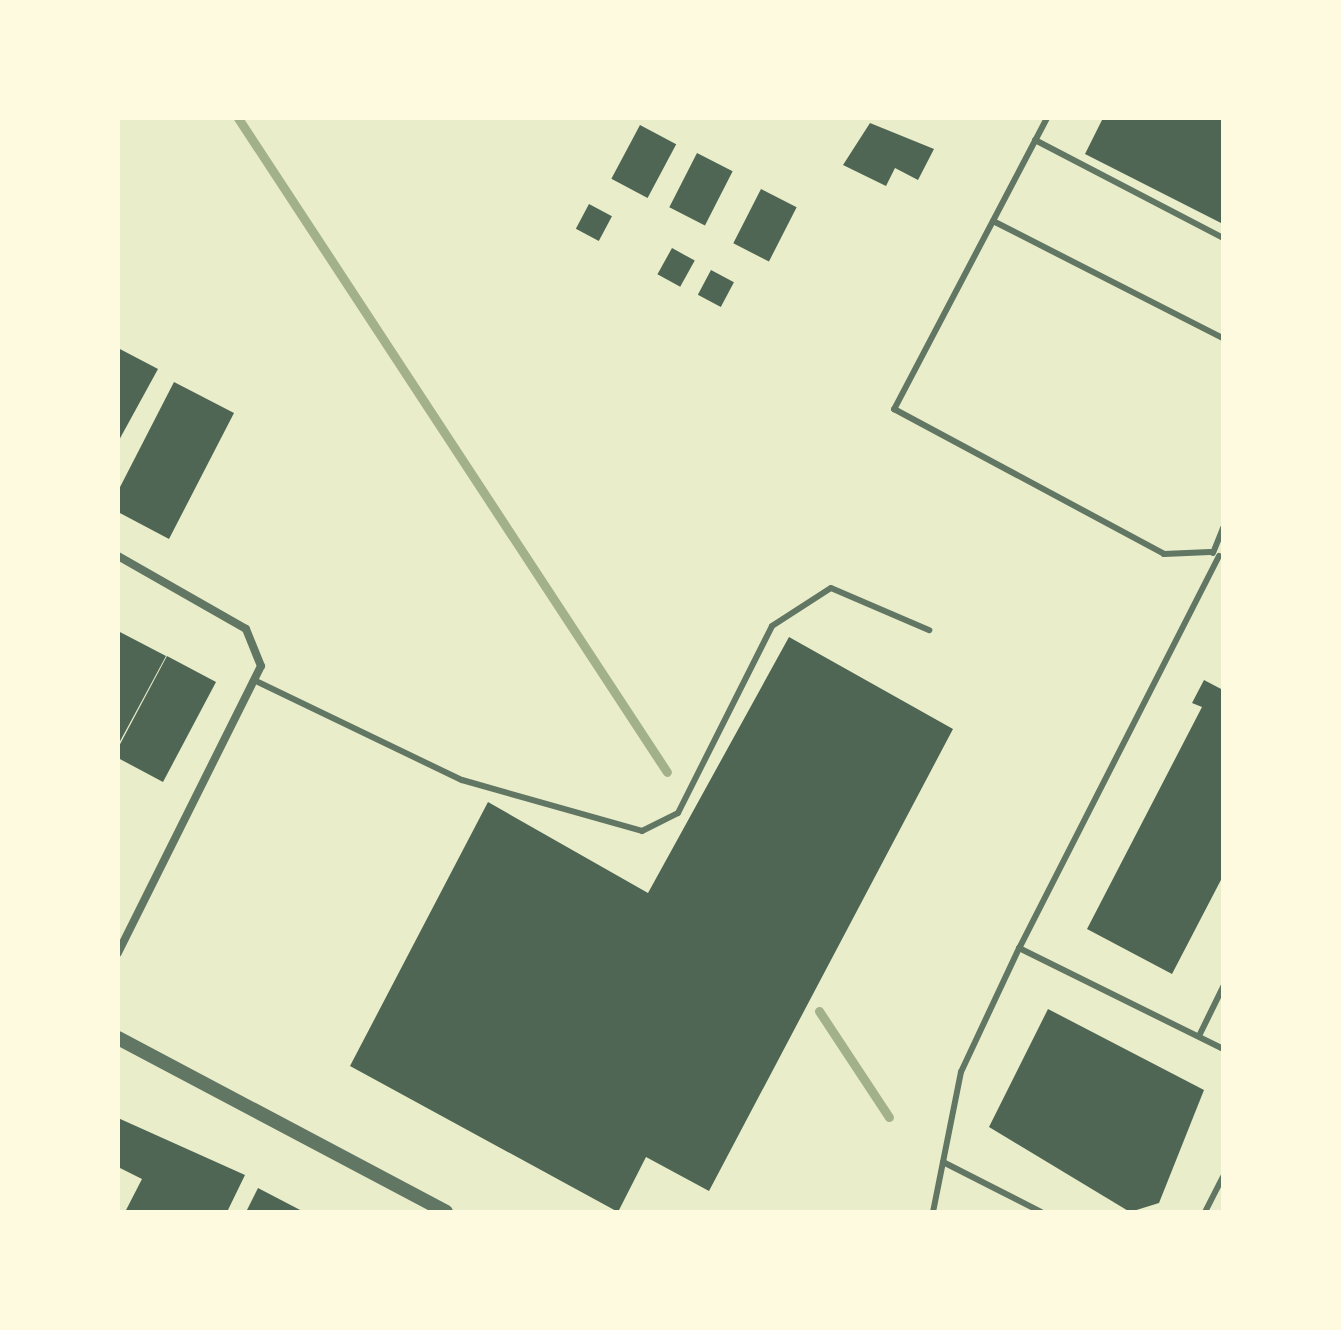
<!DOCTYPE html>
<style>
body{margin:0}
#map{position:relative;width:1341px;height:1330px;overflow:hidden;background:#e9edc9;font-family:"DM Sans",sans-serif}
div>[style]{position:absolute}
.stream>*{height:9px;margin:-4.5px;padding:0 4.5px;transform-origin:4.5px;border-radius:4.5px;background:#a3b18a}
.building>*{inset:0;background:#4f6655;transform-origin:0 0}
.service>*{height:6px;margin:-3px;padding:0 3px;transform-origin:3px;border-radius:3px;background:#617663}
.minor>*{height:8px;margin:-4px;padding:0 4px;transform-origin:4px;border-radius:4px;background:#617663}
.tertiary>*{height:14px;margin:-7px;padding:0 7px;transform-origin:7px;border-radius:7px;background:#617663}
span{translate:-50% -50%;white-space:nowrap;text-align:center;line-height:1.15;-webkit-text-stroke:7px #fefae0;paint-order:stroke}
.frame{position:absolute;inset:0;border:120px solid #fefae0;pointer-events:none}
</style>
<div id="map">
<div class="stream">
<div style="left:238px;top:118px;width:782px;rotate:56.74deg"></div>
<div style="left:819px;top:1011px;width:127px;rotate:56.6deg"></div>
</div>
<div class="building">
<div style="clip-path:polygon(1103px 118px,1223px 118px,1223px 224px,1085px 154px)"></div>
<div style="clip-path:polygon(870px 123px,934px 149px,918px 180px,895px 168px,886px 186px,843px 165px)"></div>
<div style="left:640px;top:125px;width:41px;height:61px;rotate:28deg"></div>
<div style="left:697px;top:153px;width:40px;height:61px;rotate:27deg"></div>
<div style="left:761px;top:189px;width:40px;height:61px;rotate:27deg"></div>
<div style="left:589px;top:204px;width:26px;height:28px;rotate:28deg"></div>
<div style="left:672px;top:248px;width:26px;height:30px;rotate:29deg"></div>
<div style="left:711px;top:270px;width:26px;height:28px;rotate:28deg"></div>
<div style="clip-path:polygon(118px 348px,158px 369px,118px 442px)"></div>
<div style="clip-path:polygon(174px 382px,234px 413px,169px 539px,118px 512px,118px 491px)"></div>
<div style="clip-path:polygon(118px 631px,166px 656px,118px 745px)"></div>
<div style="clip-path:polygon(789px 637px,953px 729px,709px 1191px,646px 1157px,618px 1212px,350px 1066px,488px 802px,648px 893px)"></div>
<div style="clip-path:polygon(167px 656px,216px 682px,163px 782px,118px 758px,118px 748px)"></div>
<div style="clip-path:polygon(1204px 680px,1223px 690px,1223px 876px,1172px 974px,1087px 929px,1202px 707px,1192px 703px)"></div>
<div style="clip-path:polygon(1048px 1009px,1204px 1090px,1159px 1203px,1130px 1212px,989px 1127px)"></div>
<div style="clip-path:polygon(118px 1118px,245px 1175px,227px 1212px,125px 1212px,142px 1179px,118px 1167px)"></div>
<div style="clip-path:polygon(258px 1188px,304px 1212px,246px 1212px)"></div>
</div>
<div class="service">
<div style="left:1047px;top:118px;width:329px;rotate:117.7deg"></div>
<div style="left:894px;top:409px;width:306px;rotate:28.2deg"></div>
<div style="left:1164px;top:554px;width:46px;rotate:-2.5deg"></div>
<div style="left:1035px;top:140px;width:212px;rotate:27.5deg"></div>
<div style="left:993px;top:221px;width:258px;rotate:27deg"></div>
<div style="left:1213px;top:553px;width:27px;rotate:-68deg"></div>
<div style="left:1219px;top:556px;width:440px;rotate:117deg"></div>
<div style="left:1019px;top:948px;width:228px;rotate:26.3deg"></div>
<div style="left:258px;top:682px;width:226px;rotate:25.7deg"></div>
<div style="left:462px;top:780px;width:187px;rotate:15.8deg"></div>
<div style="left:642px;top:831px;width:40px;rotate:-26.6deg"></div>
<div style="left:678px;top:813px;width:209px;rotate:-63.3deg"></div>
<div style="left:772px;top:626px;width:70px;rotate:-32.8deg"></div>
<div style="left:831px;top:588px;width:107px;rotate:23.2deg"></div>
<div style="left:1199px;top:1036px;width:55px;rotate:-63.9deg"></div>
<div style="left:943px;top:1162px;width:110px;rotate:27deg"></div>
<div style="left:933px;top:1212px;width:143px;rotate:-78.7deg"></div>
<div style="left:961px;top:1072px;width:137px;rotate:-64.9deg"></div>
<div style="left:1205px;top:1212px;width:39px;rotate:-63deg"></div>
</div>
<div class="minor">
<div style="left:118px;top:556px;width:147px;rotate:29.7deg"></div>
<div style="left:246px;top:629px;width:40px;rotate:68deg"></div>
<div style="left:261px;top:666px;width:321px;rotate:116.5deg"></div>
</div>
<div class="tertiary">
<div style="left:118px;top:1038px;width:371px;rotate:27.9deg"></div>
</div>
<div class="frame"></div>
</div>
